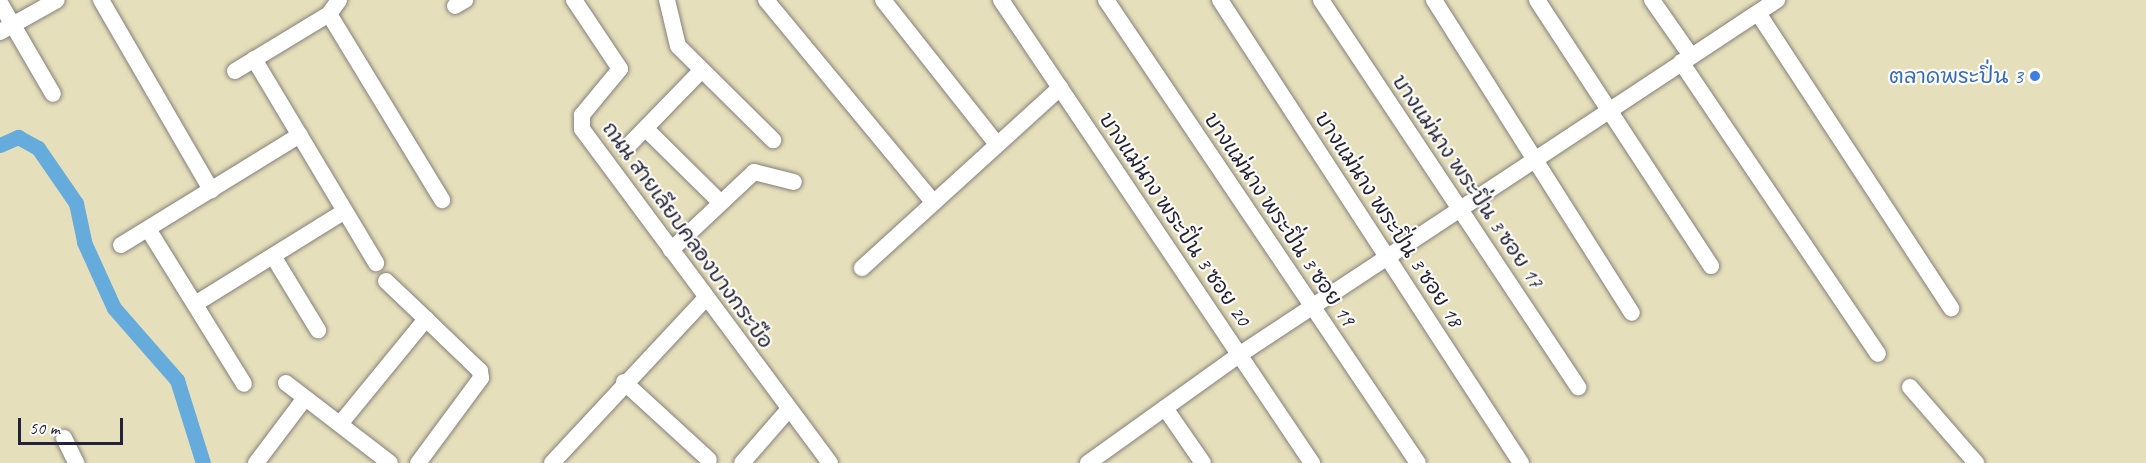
<!DOCTYPE html>
<meta charset="utf-8">
<style>
body{margin:0}
#map{position:relative;width:2146px;height:463px;overflow:hidden;background:#e6dfbb;font-family:Caveat,"Playpen Sans Thai",sans-serif}
div>[style]{position:absolute}
.canal>*{height:15px;margin:-7.5px;padding:0 7.5px;transform-origin:7.5px;border-radius:7.5px;background:#65abdb}
.roads{filter:drop-shadow(0 0 2px #84807b) drop-shadow(0 0 2px #84807b)}
.minor>*{height:16px;margin:-8px;padding:0 8px;transform-origin:8px;border-radius:8px;background:#fff}
.dots>*{width:16px;height:16px;translate:-50% -50%;box-sizing:border-box;border:3px solid #fdfcf7;border-radius:50%}
span{translate:-50% -50%;white-space:nowrap;text-align:center;line-height:1.15;-webkit-text-stroke:4.5px #fdfcf7;paint-order:stroke}
.shop-label{font-size:21px;color:#366cbe}
.right{translate:-100% -50%;text-align:right}
.street-label{font-size:21px;color:#22223b}
.scale{position:absolute;left:18px;top:418px;width:105px;height:27px;box-sizing:border-box;border:3px solid #22223b;border-top:0;padding-left:8px;font-size:18px;line-height:21px;white-space:nowrap;color:#22223b;-webkit-text-stroke:4px #fdfcf7;paint-order:stroke}
</style>
<div id="map">
<div class="canal">
<div style="left:0;top:145px;width:20px;rotate:-24deg"></div>
<div style="left:18px;top:137px;width:23px;rotate:29deg"></div>
<div style="left:38px;top:148px;width:67px;rotate:55.4deg"></div>
<div style="left:76px;top:203px;width:40px;rotate:78deg"></div>
<div style="left:84px;top:242px;width:72px;rotate:65.6deg"></div>
<div style="left:114px;top:308px;width:96px;rotate:48.8deg"></div>
<div style="left:177px;top:380px;width:87px;rotate:72.6deg"></div>
</div>
<div class="roads">
<div class="minor">
<div style="left:101px;top:0;width:220px;rotate:59.9deg"></div>
<div style="left:574px;top:0;width:83px;rotate:56.3deg"></div>
<div style="left:620px;top:69px;width:60px;rotate:129.6deg"></div>
<div style="left:582px;top:115px;width:14px;rotate:90deg"></div>
<div style="left:582px;top:129px;width:416px;rotate:53.4deg"></div>
<div style="left:667px;top:0;width:47px;rotate:76.6deg"></div>
<div style="left:678px;top:46px;width:134px;rotate:44.7deg"></div>
<div style="left:766px;top:0;width:262px;rotate:50.4deg"></div>
<div style="left:883px;top:0;width:182px;rotate:51.7deg"></div>
<div style="left:1001px;top:0;width:558px;rotate:56.11deg"></div>
<div style="left:1106px;top:0;width:558px;rotate:56.03deg"></div>
<div style="left:1220px;top:0;width:552px;rotate:56.97deg"></div>
<div style="left:1321px;top:0;width:465px;rotate:56.4deg"></div>
<div style="left:1434px;top:0;width:370px;rotate:57.7deg"></div>
<div style="left:1537px;top:0;width:318px;rotate:56.8deg"></div>
<div style="left:1652px;top:0;width:68px;rotate:55.1deg"></div>
<div style="left:0;top:3px;width:105px;rotate:59.8deg"></div>
<div style="left:455px;top:6px;width:12px;rotate:-31deg"></div>
<div style="left:1758px;top:13px;width:353px;rotate:56.8deg"></div>
<div style="left:329px;top:14px;width:218px;rotate:58.7deg"></div>
<div style="left:0;top:32px;width:65px;rotate:-29.3deg"></div>
<div style="left:254px;top:59px;width:238px;rotate:59.1deg"></div>
<div style="left:1681px;top:62px;width:352px;rotate:56deg"></div>
<div style="left:235px;top:71px;width:110px;rotate:-31.2deg"></div>
<div style="left:329px;top:14px;width:17px;rotate:-54deg"></div>
<div style="left:646px;top:129px;width:97px;rotate:44.6deg"></div>
<div style="left:627px;top:147px;width:107px;rotate:-45.8deg"></div>
<div style="left:148px;top:229px;width:182px;rotate:58.2deg"></div>
<div style="left:121px;top:245px;width:210px;rotate:-31.6deg"></div>
<div style="left:671px;top:250px;width:114px;rotate:-43.2deg"></div>
<div style="left:754px;top:172px;width:41px;rotate:14deg"></div>
<div style="left:273px;top:256px;width:87px;rotate:58.7deg"></div>
<div style="left:862px;top:268px;width:268px;rotate:-42.3deg"></div>
<div style="left:386px;top:281px;width:55px;rotate:43.5deg"></div>
<div style="left:195px;top:304px;width:176px;rotate:-31.8deg"></div>
<div style="left:624px;top:382px;width:115px;rotate:42.5deg"></div>
<div style="left:286px;top:383px;width:131px;rotate:37.6deg"></div>
<div style="left:1910px;top:387px;width:101px;rotate:49deg"></div>
<div style="left:1165px;top:408px;width:67px;rotate:55.4deg"></div>
<div style="left:340px;top:424px;width:136px;rotate:-50.7deg"></div>
<div style="left:426px;top:319px;width:75px;rotate:43.9deg"></div>
<div style="left:480px;top:371px;width:7px;rotate:82deg"></div>
<div style="left:481px;top:378px;width:106px;rotate:126.5deg"></div>
<div style="left:64px;top:438px;width:28px;rotate:64deg"></div>
<div style="left:256px;top:463px;width:81px;rotate:-53deg"></div>
<div style="left:552px;top:463px;width:226px;rotate:-47deg"></div>
<div style="left:742px;top:463px;width:70px;rotate:-49deg"></div>
<div style="left:1088px;top:463px;width:186px;rotate:-35.6deg"></div>
<div style="left:1239px;top:355px;width:645px;rotate:-33.42deg"></div>
</div>
</div>
<div class="dots">
<div style="left:2035px;top:76px;background:#3f7fe0"></div>
</div>
<div class="shop-label">
<span class="right" style="left:2023px;top:76px">ตลาดพระปิ่น 3</span>
</div>
<div class="street-label">
<span style="left:1468px;top:181px;rotate:56deg">บางแม่นาง พระปิ่น 3 ซอย 17</span>
<span style="left:1175px;top:219px;rotate:56deg">บางแม่นาง พระปิ่น 3 ซอย 20</span>
<span style="left:1280px;top:219px;rotate:56deg">บางแม่นาง พระปิ่น 3 ซอย 19</span>
<span style="left:1389px;top:219px;rotate:57deg">บางแม่นาง พระปิ่น 3 ซอย 18</span>
<span style="left:688px;top:235px;rotate:54deg">ถนน สายเลียบคลองบางกระบือ</span>
</div>
<div class="scale">50 m</div>
</div>
